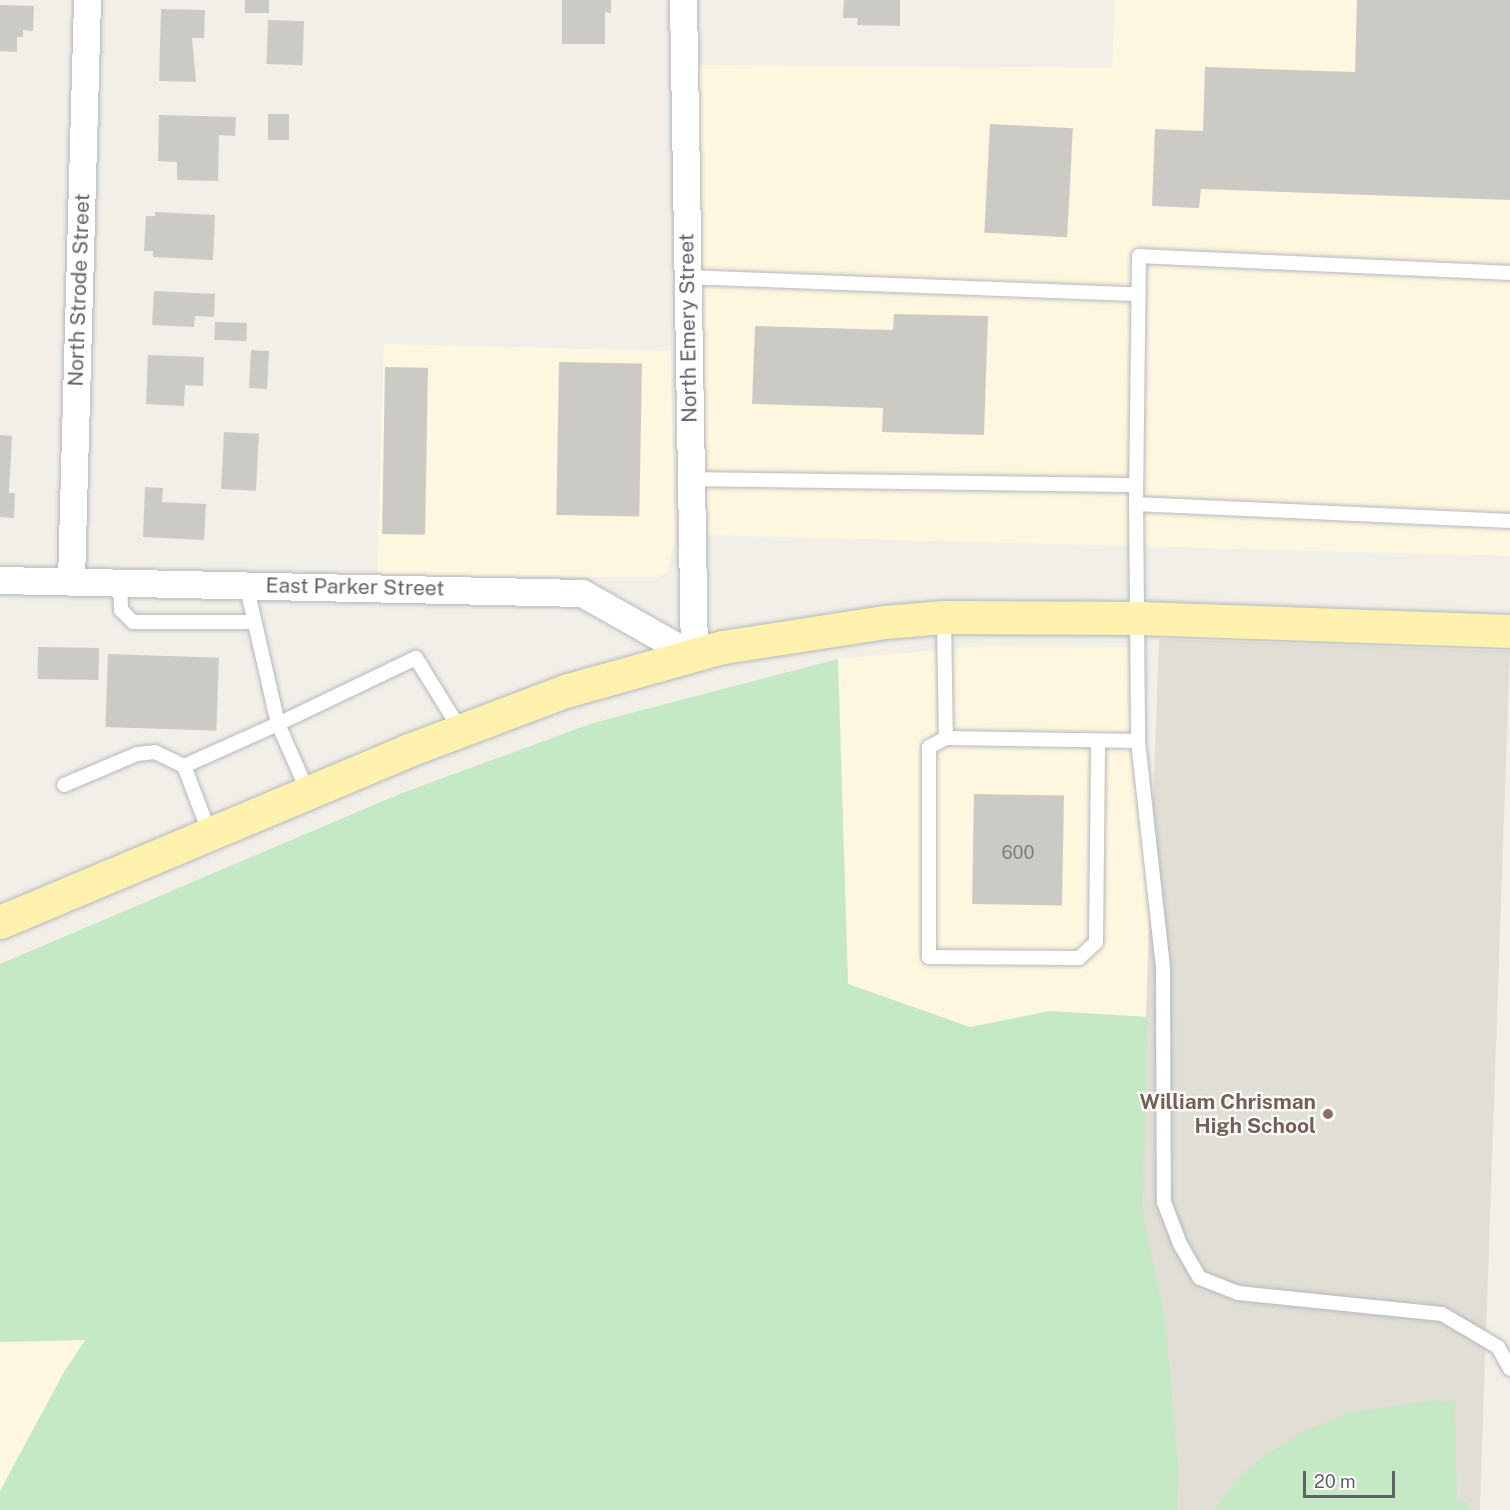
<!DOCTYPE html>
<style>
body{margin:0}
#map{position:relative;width:1510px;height:1510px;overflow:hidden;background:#f1efe8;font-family:"Public Sans",sans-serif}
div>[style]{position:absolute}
.commercial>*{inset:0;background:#fef7e0}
.education>*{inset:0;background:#e1ded6;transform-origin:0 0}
.green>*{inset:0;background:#c5e8c5}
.building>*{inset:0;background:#cccac5;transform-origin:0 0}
.roads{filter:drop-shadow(0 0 2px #b5b8bc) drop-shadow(0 0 2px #b5b8bc)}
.service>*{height:14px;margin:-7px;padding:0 7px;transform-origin:7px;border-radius:7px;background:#fff}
.minor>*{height:27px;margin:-13.5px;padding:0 13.5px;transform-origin:13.5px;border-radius:13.5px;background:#fff}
.primary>*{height:33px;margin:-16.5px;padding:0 16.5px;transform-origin:16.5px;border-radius:16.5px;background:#fff2af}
.dots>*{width:16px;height:16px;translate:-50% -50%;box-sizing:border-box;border:3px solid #fff;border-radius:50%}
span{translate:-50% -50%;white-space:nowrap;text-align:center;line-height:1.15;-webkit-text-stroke:4.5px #fff;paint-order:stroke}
.number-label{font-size:18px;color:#7a7d7f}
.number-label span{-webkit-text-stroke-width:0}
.street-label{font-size:21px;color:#5f6368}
.education-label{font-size:21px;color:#785e54;font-weight:700}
.right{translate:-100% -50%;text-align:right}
.scale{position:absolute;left:1303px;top:1471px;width:92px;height:27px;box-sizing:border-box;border:3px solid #5f6368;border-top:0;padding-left:8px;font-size:18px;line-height:21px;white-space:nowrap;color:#5f6368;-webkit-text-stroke:4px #fff;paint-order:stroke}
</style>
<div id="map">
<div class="commercial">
<div style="clip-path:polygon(1115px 0,1510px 0,1510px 556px,708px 535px,696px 65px,1112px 68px)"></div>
<div style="clip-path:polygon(384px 344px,671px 351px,674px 544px,667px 572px,658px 577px,377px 577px)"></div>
<div style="clip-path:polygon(984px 646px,1127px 647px,1150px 924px,1148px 1017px,1050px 1011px,970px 1027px,848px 984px,838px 659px)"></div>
<div style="clip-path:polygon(85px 1340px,64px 1372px,0 1491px,0 1342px)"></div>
</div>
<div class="education">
<div style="left:1159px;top:639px;width:351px;height:871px;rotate:2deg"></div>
</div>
<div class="green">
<div style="clip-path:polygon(838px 659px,848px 984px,970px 1027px,1050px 1011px,1148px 1017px,1142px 1210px,1165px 1319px,1178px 1466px,1177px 1510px,0 1510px,0 1491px,64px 1372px,85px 1340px,0 1342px,0 964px,402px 793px,593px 723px)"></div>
<div style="clip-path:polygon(1434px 1400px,1455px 1402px,1457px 1502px,1469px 1502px,1469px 1510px,1214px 1510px,1237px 1479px,1257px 1461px,1302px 1432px,1348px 1413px)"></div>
</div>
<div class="building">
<div style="left:245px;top:0;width:24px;height:13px"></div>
<div style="clip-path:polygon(562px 0,611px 0,611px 13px,605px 12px,605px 44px,562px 44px)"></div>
<div style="clip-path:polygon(844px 0,900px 0,900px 26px,857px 25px,858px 18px,843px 18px)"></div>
<div style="clip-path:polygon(1357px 0,1510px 0,1510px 200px,1201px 189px,1199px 208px,1152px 206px,1155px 129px,1203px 131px,1205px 67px,1355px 72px)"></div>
<div style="clip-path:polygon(0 5px,34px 6px,33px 31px,23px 30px,23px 37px,17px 37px,17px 52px,0 51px)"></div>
<div style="clip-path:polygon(161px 9px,205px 10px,204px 38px,192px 38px,196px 82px,159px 81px)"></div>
<div style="left:268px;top:20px;width:36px;height:44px;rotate:2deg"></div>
<div style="left:268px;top:114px;width:21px;height:26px"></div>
<div style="clip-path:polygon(159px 115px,236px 117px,235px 136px,219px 135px,218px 181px,177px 180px,177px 162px,158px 161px)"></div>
<div style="left:990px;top:124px;width:83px;height:109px;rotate:3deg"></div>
<div style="clip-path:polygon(155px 212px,215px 215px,213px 260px,153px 257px,153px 251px,144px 251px,146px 216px,155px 216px)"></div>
<div style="clip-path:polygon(154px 291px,215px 294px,214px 317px,195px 316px,194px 327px,152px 325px)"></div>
<div style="clip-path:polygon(894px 314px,988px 316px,984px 435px,882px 432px,883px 408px,752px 404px,755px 326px,893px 330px)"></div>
<div style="left:215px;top:322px;width:32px;height:18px;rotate:2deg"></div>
<div style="left:251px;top:350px;width:18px;height:38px;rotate:3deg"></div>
<div style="clip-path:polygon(148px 355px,204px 357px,203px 386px,185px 385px,184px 406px,146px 404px)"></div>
<div style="left:559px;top:362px;width:83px;height:153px;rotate:1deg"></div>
<div style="left:385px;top:367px;width:43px;height:167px;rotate:1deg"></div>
<div style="left:224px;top:432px;width:35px;height:57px;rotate:3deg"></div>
<div style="clip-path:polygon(0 435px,12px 436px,9px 493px,15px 493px,14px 518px,0 517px)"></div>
<div style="clip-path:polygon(145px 487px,163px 488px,162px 502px,206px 504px,204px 540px,143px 537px)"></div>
<div style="left:38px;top:647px;width:61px;height:32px;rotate:1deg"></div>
<div style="left:108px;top:654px;width:111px;height:73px;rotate:2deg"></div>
<div style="left:974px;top:794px;width:90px;height:110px;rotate:1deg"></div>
</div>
<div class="roads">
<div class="service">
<div style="left:1510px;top:273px;width:371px;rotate:-177.4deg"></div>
<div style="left:1139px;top:256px;width:241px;rotate:90.7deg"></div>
<div style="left:1136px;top:497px;width:244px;rotate:89.5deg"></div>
<div style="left:1138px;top:741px;width:227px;rotate:83.7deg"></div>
<div style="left:1163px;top:967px;width:235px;rotate:89.8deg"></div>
<div style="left:1164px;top:1202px;width:45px;rotate:69.1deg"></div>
<div style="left:1180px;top:1244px;width:39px;rotate:60deg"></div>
<div style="left:1200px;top:1278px;width:41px;rotate:21.5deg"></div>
<div style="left:1238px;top:1293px;width:205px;rotate:5.9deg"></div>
<div style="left:1442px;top:1314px;width:65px;rotate:30.5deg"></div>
<div style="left:1498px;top:1347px;width:25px;rotate:61deg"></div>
<div style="left:687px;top:277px;width:452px;rotate:2.2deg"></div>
<div style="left:691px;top:479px;width:445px;rotate:0.8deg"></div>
<div style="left:1136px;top:504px;width:374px;rotate:2.6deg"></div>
<div style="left:120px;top:581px;width:29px;rotate:88deg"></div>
<div style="left:121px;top:610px;width:17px;rotate:45deg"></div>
<div style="left:133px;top:622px;width:121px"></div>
<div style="left:246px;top:584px;width:144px;rotate:77.1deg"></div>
<div style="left:278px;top:724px;width:153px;rotate:-25.6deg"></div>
<div style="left:416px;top:658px;width:86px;rotate:58.3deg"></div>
<div style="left:944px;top:617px;width:121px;rotate:89.1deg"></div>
<div style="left:946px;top:738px;width:192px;rotate:0.9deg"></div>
<div style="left:946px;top:738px;width:19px;rotate:152deg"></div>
<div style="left:929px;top:747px;width:210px;rotate:90deg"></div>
<div style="left:929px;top:957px;width:150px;rotate:0.4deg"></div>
<div style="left:1079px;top:958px;width:23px;rotate:-43deg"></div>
<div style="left:1096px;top:942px;width:201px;rotate:-89.4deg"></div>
<div style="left:64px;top:785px;width:79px;rotate:-23deg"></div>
<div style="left:137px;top:754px;width:18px;rotate:-6deg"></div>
<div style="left:155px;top:752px;width:32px;rotate:26deg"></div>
<div style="left:210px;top:834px;width:73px;rotate:-110.9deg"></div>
<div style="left:184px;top:766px;width:103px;rotate:-24.1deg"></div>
<div style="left:278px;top:724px;width:74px;rotate:66.2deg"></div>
</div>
<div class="minor">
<div style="left:683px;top:0;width:656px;rotate:89.04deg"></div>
<div style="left:0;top:580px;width:582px;rotate:1.28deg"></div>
<div style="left:582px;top:593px;width:129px;rotate:29.4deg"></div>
<div style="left:71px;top:580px;width:580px;rotate:-88.42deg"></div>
</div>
<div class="primary">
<div style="left:0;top:922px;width:444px;rotate:-22.8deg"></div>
<div style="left:409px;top:750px;width:167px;rotate:-20.7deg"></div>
<div style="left:565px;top:691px;width:164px;rotate:-15.6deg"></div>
<div style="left:723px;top:647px;width:164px;rotate:-8.8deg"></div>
<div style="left:885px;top:622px;width:59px;rotate:-4.8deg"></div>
<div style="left:944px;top:617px;width:196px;rotate:0.3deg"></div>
<div style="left:1140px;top:618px;width:370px;rotate:2deg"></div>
</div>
</div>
<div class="dots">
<div style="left:1328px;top:1114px;background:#8d6e63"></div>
</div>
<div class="number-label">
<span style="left:1018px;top:853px">600</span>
</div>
<div class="street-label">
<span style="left:79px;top:290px;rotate:-88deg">North Strode Street</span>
<span style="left:688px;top:328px;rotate:-91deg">North Emery Street</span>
<span style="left:355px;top:587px;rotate:1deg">East Parker Street</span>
</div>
<div class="education-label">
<span class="right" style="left:1316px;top:1114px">William Chrisman<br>High School</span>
</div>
<div class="scale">20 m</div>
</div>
